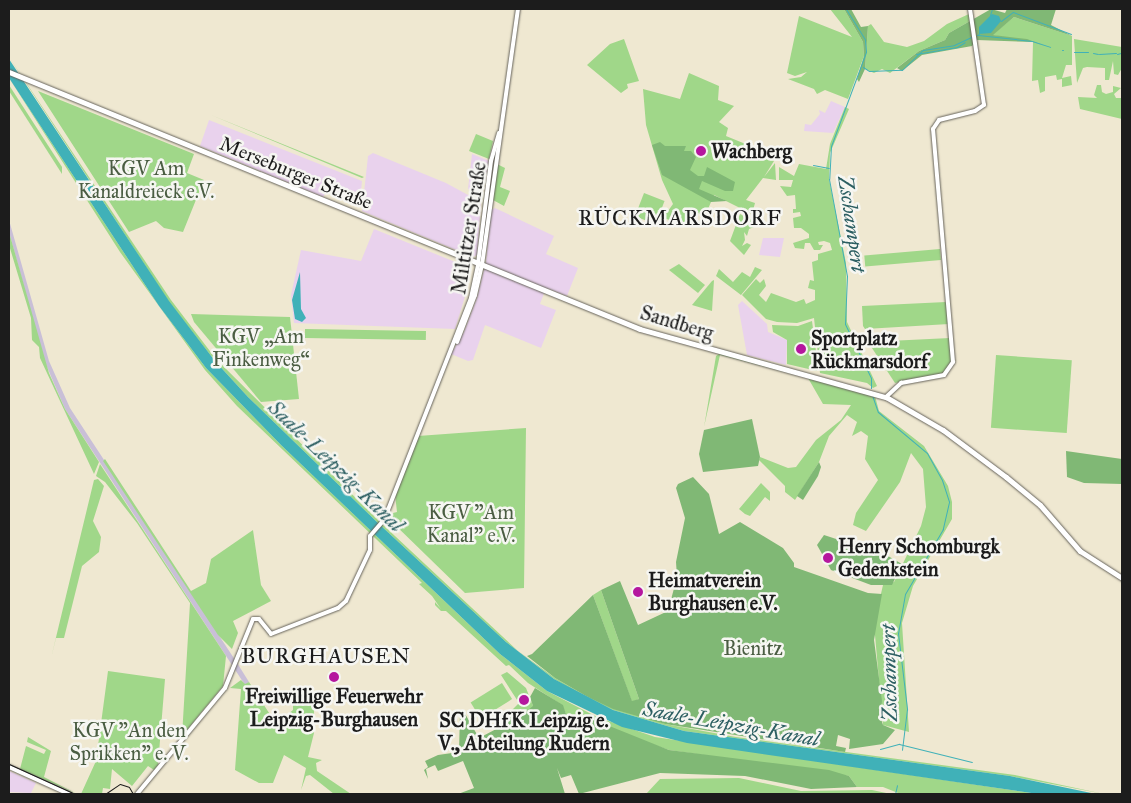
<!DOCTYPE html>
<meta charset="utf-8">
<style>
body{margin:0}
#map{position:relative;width:1131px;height:803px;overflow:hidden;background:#efe8d1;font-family:"IM FELL Great Primer",serif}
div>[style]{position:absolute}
.built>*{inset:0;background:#e9d2ed}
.industrial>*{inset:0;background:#c9bfd7}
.green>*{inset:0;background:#a0d789;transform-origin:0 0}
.forest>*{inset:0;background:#80b875}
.water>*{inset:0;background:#40b1b8}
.stream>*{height:1px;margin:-0.5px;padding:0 0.5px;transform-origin:0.5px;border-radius:0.5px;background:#40b1b8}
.roads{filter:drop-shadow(0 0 1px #66635b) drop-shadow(0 0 1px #66635b)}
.minor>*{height:4px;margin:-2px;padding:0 2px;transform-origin:2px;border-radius:2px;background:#fff}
.major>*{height:5px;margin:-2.5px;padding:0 2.5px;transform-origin:2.5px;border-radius:2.5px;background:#fff}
.tram>*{height:1px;margin:-0.5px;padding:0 0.5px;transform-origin:0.5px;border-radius:0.5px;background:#1c1c1c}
.dots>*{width:14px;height:14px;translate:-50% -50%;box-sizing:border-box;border:2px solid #f6f6f2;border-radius:50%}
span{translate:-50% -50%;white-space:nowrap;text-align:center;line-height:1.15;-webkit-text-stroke:5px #f6f6f2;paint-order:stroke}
.poi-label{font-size:20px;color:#1c1c1c;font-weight:700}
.left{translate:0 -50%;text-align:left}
.park-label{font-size:20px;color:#4a5d42}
.street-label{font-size:20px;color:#1c1c1c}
.water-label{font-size:21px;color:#2c5f62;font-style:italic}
.quarter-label{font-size:22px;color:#1c1c1c;letter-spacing:1px}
.frame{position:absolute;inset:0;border:10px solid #1c1c1c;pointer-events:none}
</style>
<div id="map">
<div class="built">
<div style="clip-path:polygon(831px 101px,845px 107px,833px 133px,804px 131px,805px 124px,811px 125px,820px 114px,819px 110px,825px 113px)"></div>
<div style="clip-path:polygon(209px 120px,362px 181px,360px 204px,327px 191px,323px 197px,200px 146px)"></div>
<div style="clip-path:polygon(373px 153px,446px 183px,481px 202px,477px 255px,473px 257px,362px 211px,368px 156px)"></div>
<div style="clip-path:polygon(472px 154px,489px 161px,482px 195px,468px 189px)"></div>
<div style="clip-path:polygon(495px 208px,554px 236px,546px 254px,578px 268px,567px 296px,546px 288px,540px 304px,556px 310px,541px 348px,485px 325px,473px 360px,468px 361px,451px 354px,464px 332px,477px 298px,486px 262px,491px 210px)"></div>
<div style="clip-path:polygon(374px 229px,470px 268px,467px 290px,455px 329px,294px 323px,291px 295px,301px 250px,361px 261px)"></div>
<div style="clip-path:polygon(763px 238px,784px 238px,780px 257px,759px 255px)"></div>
<div style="clip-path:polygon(742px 301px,767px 324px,768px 332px,787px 340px,786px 365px,747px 355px,738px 305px)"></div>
<div style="clip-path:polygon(9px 771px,36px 783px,31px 793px,9px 792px)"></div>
</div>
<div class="industrial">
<div style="clip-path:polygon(9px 220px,49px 361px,70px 408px,239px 666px,249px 682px,245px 685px,65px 409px,44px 360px,9px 232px)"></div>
</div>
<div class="green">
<div style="clip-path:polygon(830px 9px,844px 9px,863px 42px,864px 56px,848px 99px,825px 90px,817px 94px,814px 89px,788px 79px,801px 77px,807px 72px,795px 76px,787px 73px,799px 16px,852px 37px)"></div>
<div style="clip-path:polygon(969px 14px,970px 21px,949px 33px,945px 40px,919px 51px,890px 73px,882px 69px,874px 73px,865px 69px,868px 26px,871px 24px,884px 42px,907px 47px,924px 41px,947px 24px)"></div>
<div style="clip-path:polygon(1014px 17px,1072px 36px,1072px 65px,1066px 65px,1062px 78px,1071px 76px,1072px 85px,1062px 87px,1062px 79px,1057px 80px,1056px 75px,1045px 77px,1045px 91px,1040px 93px,1038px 80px,1032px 81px,1033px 42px,1045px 44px,992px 35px)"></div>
<div style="clip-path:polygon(624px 39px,639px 81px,627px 84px,628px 88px,621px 93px,587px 65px,610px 44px)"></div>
<div style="clip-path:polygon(1074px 39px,1122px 47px,1122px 68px,1118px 75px,1114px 74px,1113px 61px,1109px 80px,1105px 80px,1105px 68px,1087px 67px,1083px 68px,1077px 83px)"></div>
<div style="clip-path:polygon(9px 57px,171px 300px,216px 359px,380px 522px,518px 651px,555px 678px,586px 696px,665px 724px,736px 737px,1015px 775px,1104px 794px,1010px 776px,684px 731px,613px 710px,576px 692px,554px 679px,506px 642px,378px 523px,248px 397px,215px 361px,169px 302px)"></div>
<div style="clip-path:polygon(689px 73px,719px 86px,718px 100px,734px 106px,719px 122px,728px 128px,726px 136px,748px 145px,747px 150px,774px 161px,764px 177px,775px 163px,776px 180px,763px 178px,746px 200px,755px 203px,752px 214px,714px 195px,705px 216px,693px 211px,690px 226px,663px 218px,673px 204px,662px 180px,646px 125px,643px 89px,680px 99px)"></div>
<div style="clip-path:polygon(9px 78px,159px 306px,206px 368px,281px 445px,500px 654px,547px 691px,597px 717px,655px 737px,1038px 794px,898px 793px,883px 787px,857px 787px,849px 776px,669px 750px,566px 714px,562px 705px,528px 683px,509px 665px,506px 666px,446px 611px,441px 611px,435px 605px,435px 602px,441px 609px,432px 596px,419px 584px,422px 583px,237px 406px,205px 370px,120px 252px)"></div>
<div style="clip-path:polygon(9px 85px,62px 167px,62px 174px,9px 91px)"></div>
<div style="clip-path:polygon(1097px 85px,1101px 85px,1102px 92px,1106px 94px,1113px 92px,1113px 86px,1121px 88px,1114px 94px,1116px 98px,1122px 98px,1122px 119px,1080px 109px,1078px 97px,1097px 98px,1094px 95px)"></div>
<div style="clip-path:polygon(38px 91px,194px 154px,187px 173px,204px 180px,183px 232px,164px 228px,156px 221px,129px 232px)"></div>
<div style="clip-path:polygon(845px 107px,849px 109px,830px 153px,829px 179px,846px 263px,847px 322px,877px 386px,873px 388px,867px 383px,820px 373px,814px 318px,797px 323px,777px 322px,766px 319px,742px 295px,756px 279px,760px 283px,764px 279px,766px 286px,759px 295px,766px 302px,771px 293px,796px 302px,804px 299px,806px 304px,815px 300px,815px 290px,808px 288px,810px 280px,814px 281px,812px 262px,818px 260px,818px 254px,832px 250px,830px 243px,824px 241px,818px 242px,819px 245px,823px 245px,820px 250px,814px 250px,810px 243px,805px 243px,804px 249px,795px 248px,793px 243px,809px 238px,809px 234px,801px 228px,794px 228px,793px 218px,801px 216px,800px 212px,793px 213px,793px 209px,796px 209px,795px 195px,787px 196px,780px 186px,791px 187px,793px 180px,779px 180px,779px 167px,794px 176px,799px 164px,826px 169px,830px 144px)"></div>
<div style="clip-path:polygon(211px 115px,364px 177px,362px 178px)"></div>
<div style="clip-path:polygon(476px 134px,493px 141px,489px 159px,469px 151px)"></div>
<div style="clip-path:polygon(497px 164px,505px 168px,500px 187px,510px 191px,504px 206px,493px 200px)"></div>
<div style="left:644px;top:193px;width:22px;height:25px;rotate:21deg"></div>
<div style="clip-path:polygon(740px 214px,756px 222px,749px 222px,754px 227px,749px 229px,747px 236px,744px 232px,745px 240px,742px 246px,747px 243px,751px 245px,744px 255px,730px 241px)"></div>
<div style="clip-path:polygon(9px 232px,49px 373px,65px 409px,99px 462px,94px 474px,40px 358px,39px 347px,32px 340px,31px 318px,9px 245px)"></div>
<div style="left:940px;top:249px;width:11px;height:76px;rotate:85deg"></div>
<div style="clip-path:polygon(679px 264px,705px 285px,698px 293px,669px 270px)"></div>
<div style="clip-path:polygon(755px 267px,762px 270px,741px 295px,716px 276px,719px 269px,733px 282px,742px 272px,750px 277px)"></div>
<div style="clip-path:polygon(714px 280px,712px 311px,692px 305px,712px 281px)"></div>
<div style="clip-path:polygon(946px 302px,949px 324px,865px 329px,863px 326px,862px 306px)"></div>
<div style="clip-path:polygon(191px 314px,290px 317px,299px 399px,261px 402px,194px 322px)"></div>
<div style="clip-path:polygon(812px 321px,817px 359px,817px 371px,787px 364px,787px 340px,773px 332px,772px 325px,798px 326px)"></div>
<div style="left:305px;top:329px;width:121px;height:9px;rotate:1deg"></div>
<div style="clip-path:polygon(950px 338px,951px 361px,945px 373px,895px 383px,868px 342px)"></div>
<div style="clip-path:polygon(720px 353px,875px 396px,879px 411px,924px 446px,948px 486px,952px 502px,952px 519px,913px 586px,902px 623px,909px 732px,883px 725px,874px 624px,883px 585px,894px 582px,921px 526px,926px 507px,923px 469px,911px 453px,900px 482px,866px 531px,853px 525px,856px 513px,878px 480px,865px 459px,868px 436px,861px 431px,852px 436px,857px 422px,847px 415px,829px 436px,819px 462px,795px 500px,785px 492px,785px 486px,759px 460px,760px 457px,788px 468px,796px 467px,816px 440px,841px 420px,851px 405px,823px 404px,808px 378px,720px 355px,704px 427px,716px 356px)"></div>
<div style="left:996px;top:355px;width:76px;height:73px;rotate:4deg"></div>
<div style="clip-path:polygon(526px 428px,524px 588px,465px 593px,390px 520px,393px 513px,397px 512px,395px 494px,418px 436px)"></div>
<div style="clip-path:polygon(105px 459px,191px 591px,206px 583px,211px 559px,253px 530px,261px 585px,271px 601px,233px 621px,238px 633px,232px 649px,218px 635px,189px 591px,103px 461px)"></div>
<div style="clip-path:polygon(100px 464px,226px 656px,223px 686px,182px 736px,190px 603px,137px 523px,105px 482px,96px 476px)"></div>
<div style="clip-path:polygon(98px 479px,104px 486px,93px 521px,101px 537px,99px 552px,82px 566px,64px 638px,56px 638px,51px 658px,94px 480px)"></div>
<div style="clip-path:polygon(761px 483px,770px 492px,770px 501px,765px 497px,750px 516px,745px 514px,739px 509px)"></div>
<div style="clip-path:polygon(601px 590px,639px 699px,632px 702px,593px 595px)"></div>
<div style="clip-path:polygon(108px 671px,165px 679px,158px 765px,154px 770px,148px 766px,132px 786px,112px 769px,110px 789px,103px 788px,102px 794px,81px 794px,96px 761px)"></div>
<div style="clip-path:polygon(507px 672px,526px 688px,539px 721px,506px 716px,519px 703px,501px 675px)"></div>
<div style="clip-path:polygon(241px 680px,245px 684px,249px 682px,273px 719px,288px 714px,293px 710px,293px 704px,314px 704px,314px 733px,308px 757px,322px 760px,316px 763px,317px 771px,351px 794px,334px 794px,310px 775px,306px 776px,301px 790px,306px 768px,284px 755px,273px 783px,259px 783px,235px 770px,241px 689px,230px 688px)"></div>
<div style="left:502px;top:683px;width:19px;height:37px;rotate:58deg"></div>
<div style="clip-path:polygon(28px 737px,51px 751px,44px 777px,77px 794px,20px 769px,26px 746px,44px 754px,46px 750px,27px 742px)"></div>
<div style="clip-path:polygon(739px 778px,801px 791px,872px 790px,891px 794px,646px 794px,660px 779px)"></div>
</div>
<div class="forest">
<div style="clip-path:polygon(844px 9px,851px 9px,861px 27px,868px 26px,865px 69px,859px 82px,857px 79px,864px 56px,863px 42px)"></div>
<div style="clip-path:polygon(991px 9px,1005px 13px,1007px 9px,1056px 9px,1051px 25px,1072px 36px,1014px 17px,993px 35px,1027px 39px,1045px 46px,1033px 42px,977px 40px,972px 46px,922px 55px,902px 71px,897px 68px,919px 51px,945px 40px,949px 33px)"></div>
<div style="clip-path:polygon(660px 142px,665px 146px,686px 146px,684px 151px,691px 151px,696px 157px,690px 170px,698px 176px,704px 176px,707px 167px,735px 182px,733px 191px,725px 191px,702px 181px,699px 189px,727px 201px,711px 202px,662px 175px,652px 145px)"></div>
<div style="clip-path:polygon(752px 419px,760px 457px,758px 466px,703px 472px,699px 454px,704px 430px)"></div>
<div style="clip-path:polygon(1066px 451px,1122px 459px,1122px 484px,1084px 483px,1067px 477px)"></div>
<div style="clip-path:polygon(819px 462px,821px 467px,818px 476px,803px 500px,797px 496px)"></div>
<div style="clip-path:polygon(693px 477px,709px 494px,719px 534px,740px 522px,783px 548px,794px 563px,794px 567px,868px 593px,882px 594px,874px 640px,882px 701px,880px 716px,883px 725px,895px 730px,883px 744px,849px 749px,850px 739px,838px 735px,836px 746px,846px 748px,845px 752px,665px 724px,613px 709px,586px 696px,555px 678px,527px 656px,532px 654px,593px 595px,632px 701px,639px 699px,601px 590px,620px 581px,638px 625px,668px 611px,677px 577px,676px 562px,685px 518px,676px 488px,678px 484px)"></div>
<div style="clip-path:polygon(824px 535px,888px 556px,902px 564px,892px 585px,871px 585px,831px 570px,817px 545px)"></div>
<div style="clip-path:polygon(535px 688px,563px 705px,566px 714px,578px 719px,582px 715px,669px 750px,829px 770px,849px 776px,857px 787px,811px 789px,745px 776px,660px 773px,579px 794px,571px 775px,561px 778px,557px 768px,565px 794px,458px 794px,474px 788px,463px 761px,438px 771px,435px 765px,426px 769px,428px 779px,424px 770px,428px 767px,425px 761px,438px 755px,459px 752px,460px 713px,464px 712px,479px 738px,502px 726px,511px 710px,519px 717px,533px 706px,530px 697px)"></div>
</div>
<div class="water">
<div style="clip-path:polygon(992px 14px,999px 16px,1001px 21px,991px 33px,979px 34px,979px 27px)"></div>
<div style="clip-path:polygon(9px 59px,169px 301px,215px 361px,248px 397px,378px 523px,506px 642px,554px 679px,613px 710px,684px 731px,1010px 776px,1096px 794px,1038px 794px,687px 743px,622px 727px,547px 691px,500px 654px,281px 445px,206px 368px,159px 306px,9px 78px)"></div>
<div style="clip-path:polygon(300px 272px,301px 309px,306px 318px,302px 322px,295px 319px,292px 300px)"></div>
</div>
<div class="stream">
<div style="left:846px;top:9px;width:36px;rotate:58deg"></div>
<div style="left:865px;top:40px;width:12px;rotate:85deg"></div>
<div style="left:866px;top:52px;width:100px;rotate:110.4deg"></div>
<div style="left:831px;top:146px;width:33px;rotate:93deg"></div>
<div style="left:829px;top:179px;width:99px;rotate:79.5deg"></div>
<div style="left:847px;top:276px;width:48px;rotate:92.4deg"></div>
<div style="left:845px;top:324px;width:60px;rotate:64.3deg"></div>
<div style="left:871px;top:378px;width:10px;rotate:90deg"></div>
<div style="left:990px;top:15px;width:6px;rotate:-72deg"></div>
<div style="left:1001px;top:21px;width:15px;rotate:-37deg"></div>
<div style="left:1013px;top:12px;width:62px;rotate:20.8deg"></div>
<div style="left:977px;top:35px;width:2px;rotate:-27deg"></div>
<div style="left:978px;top:35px;width:54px;rotate:6.3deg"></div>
<div style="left:1032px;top:41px;width:19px;rotate:18deg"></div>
<div style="left:1062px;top:50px;width:1px"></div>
<div style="left:1074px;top:52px;width:14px"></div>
<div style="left:1093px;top:53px;width:5px;rotate:11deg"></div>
<div style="left:916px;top:54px;width:42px;rotate:-9.7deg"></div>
<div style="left:957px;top:47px;width:9px;rotate:-32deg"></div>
<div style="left:1099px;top:54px;width:17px;rotate:-3deg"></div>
<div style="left:1117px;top:54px;width:4px;rotate:-14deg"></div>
<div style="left:863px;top:67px;width:7px;rotate:34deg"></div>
<div style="left:869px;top:71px;width:33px;rotate:-2deg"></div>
<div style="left:902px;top:70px;width:29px;rotate:-44deg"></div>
<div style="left:923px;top:50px;width:31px;rotate:-9deg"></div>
<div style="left:954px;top:45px;width:19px;rotate:-25deg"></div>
<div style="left:813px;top:165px;width:16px;rotate:11deg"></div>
<div style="left:872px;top:395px;width:18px;rotate:71deg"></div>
<div style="left:878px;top:412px;width:64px;rotate:39.9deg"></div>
<div style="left:927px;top:453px;width:31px;rotate:61deg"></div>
<div style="left:942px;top:480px;width:23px;rotate:72deg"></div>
<div style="left:949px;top:502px;width:28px;rotate:103deg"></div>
<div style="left:943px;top:529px;width:75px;rotate:120.3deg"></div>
<div style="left:905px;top:594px;width:40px;rotate:100deg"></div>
<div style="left:898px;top:633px;width:77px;rotate:83.2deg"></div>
<div style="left:907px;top:709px;width:41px;rotate:97deg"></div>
<div style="left:880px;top:749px;width:20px;rotate:-15deg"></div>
<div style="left:899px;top:744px;width:75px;rotate:13.9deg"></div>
<div style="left:895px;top:794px;width:9px;rotate:-77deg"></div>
</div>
<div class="roads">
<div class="minor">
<div style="left:457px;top:342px;width:50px;rotate:-69deg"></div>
<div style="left:475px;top:295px;width:31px;rotate:-77deg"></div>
<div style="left:482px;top:265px;width:259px;rotate:-82deg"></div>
<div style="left:886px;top:397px;width:21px;rotate:-43deg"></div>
<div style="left:901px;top:383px;width:44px;rotate:-10.5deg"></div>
<div style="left:944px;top:375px;width:16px;rotate:-55deg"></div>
<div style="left:953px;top:362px;width:234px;rotate:-94.9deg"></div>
<div style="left:933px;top:129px;width:11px;rotate:-56deg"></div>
<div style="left:939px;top:120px;width:37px;rotate:-14deg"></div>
<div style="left:975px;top:111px;width:11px;rotate:-34deg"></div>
<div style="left:984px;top:105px;width:97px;rotate:-98.3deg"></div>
<div style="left:9px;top:767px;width:66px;rotate:24.2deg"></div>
<div style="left:137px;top:794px;width:138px;rotate:-50.3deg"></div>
<div style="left:225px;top:688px;width:74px;rotate:-67.9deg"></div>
<div style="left:253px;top:619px;width:6px"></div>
<div style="left:259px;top:619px;width:19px;rotate:51deg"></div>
<div style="left:271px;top:634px;width:72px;rotate:-21.2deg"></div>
<div style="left:338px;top:608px;width:11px;rotate:-41deg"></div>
<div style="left:346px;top:601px;width:56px;rotate:-64.8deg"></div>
<div style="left:370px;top:550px;width:14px;rotate:-90deg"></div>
<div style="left:370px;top:536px;width:21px;rotate:-49deg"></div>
<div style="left:384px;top:520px;width:238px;rotate:-68.6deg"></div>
<div style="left:471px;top:298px;width:35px;rotate:-78deg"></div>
<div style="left:478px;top:264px;width:104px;rotate:-82.8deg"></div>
<div style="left:491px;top:161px;width:29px;rotate:-74deg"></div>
</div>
<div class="major">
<div style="left:9px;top:72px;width:681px;rotate:22.16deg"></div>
<div style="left:640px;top:329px;width:255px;rotate:15.5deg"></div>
<div style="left:886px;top:397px;width:66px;rotate:30.1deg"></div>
<div style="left:943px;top:430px;width:79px;rotate:36.7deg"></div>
<div style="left:1006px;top:477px;width:44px;rotate:39.5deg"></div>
<div style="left:1040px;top:505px;width:61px;rotate:49deg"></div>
<div style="left:1080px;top:551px;width:50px;rotate:32.7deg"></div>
</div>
</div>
<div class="tram">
<div style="left:9px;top:764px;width:72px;rotate:24.4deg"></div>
<div style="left:105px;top:794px;width:18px;rotate:-34deg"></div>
<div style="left:120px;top:784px;width:9px;rotate:18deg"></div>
<div style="left:129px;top:787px;width:8px;rotate:60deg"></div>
</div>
<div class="dots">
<div style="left:701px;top:151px;background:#b5179e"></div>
<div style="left:801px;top:349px;background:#b5179e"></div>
<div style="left:828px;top:558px;background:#b5179e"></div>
<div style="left:638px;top:592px;background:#b5179e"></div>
<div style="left:334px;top:677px;background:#b5179e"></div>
<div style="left:524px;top:700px;background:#b5179e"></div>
</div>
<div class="poi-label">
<span class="left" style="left:711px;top:151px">Wachberg</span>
<span class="left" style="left:811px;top:350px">Sportplatz<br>Rückmarsdorf</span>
<span class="left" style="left:838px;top:558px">Henry Schomburgk<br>Gedenkstein</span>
<span class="left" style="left:648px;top:592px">Heimatverein<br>Burghausen e.V.</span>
<span style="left:334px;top:708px">Freiwillige Feuerwehr<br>Leipzig-Burghausen</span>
<span style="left:524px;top:732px">SC DHfK Leipzig e.<br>V., Abteilung Rudern</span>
</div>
<div class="park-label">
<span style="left:146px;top:180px">KGV Am<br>Kanaldreieck e.V.</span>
<span style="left:261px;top:348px">KGV „Am<br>Finkenweg“</span>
<span style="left:471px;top:524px">KGV "Am<br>Kanal" e.V.</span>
<span style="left:753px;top:648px">Bienitz</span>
<span style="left:129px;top:742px">KGV "An den<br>Sprikken" e. V.</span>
</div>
<div class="street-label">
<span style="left:296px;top:173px;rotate:22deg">Merseburger Straße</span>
<span style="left:469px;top:228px;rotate:-81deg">Miltitzer Straße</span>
<span style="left:677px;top:323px;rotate:17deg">Sandberg</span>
</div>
<div class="water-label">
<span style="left:852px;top:224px;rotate:82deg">Zschampert</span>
<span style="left:336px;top:466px;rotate:44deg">Saale-Leipzig-Kanal</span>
<span style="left:889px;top:673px;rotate:-91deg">Zschampert</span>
<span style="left:731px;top:724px;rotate:10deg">Saale-Leipzig-Kanal</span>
</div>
<div class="quarter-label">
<span style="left:680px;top:218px">RÜCKMARSDORF</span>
<span style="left:326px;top:656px">BURGHAUSEN</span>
</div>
<div class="frame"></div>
</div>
